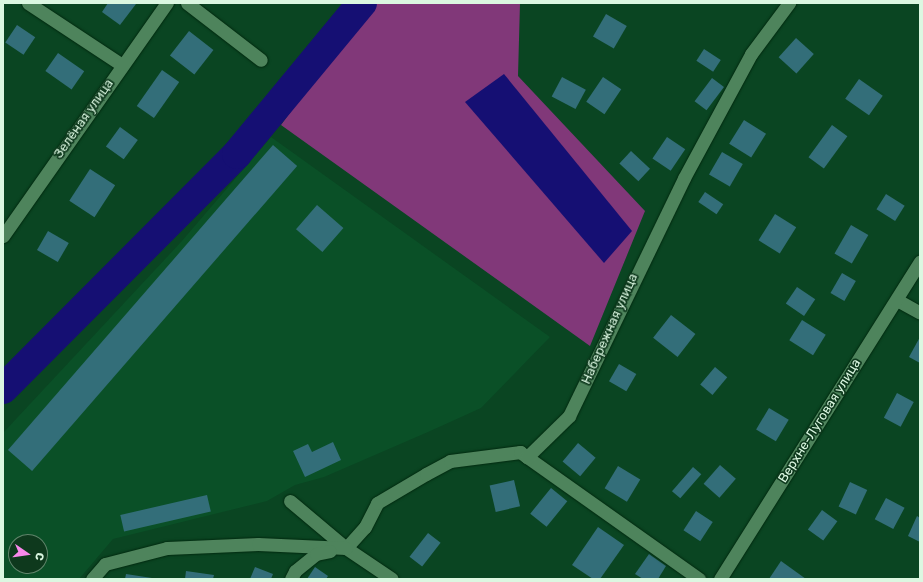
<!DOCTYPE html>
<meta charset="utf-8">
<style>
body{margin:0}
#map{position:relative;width:923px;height:582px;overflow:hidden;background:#0a4522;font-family:Rubik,sans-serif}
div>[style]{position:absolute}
.built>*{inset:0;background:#0a5027}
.green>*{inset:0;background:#813879}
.water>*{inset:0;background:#150f73}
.river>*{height:30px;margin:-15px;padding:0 15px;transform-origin:15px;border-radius:15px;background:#150f73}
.building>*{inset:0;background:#336e79;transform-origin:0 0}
.roads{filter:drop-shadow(0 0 1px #00290f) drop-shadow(0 0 1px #00290f)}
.street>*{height:13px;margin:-6.5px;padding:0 6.5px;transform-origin:6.5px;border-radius:6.5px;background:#4e845c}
span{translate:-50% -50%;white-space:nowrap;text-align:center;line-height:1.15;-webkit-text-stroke:3.5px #0e391d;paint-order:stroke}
.street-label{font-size:13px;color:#dbf7e1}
.frame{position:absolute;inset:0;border:4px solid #dbf7e1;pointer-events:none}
.north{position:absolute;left:8px;top:534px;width:40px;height:40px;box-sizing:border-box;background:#0e391d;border:1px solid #60856b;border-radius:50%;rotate:103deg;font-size:11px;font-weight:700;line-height:16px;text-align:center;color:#dbf7e1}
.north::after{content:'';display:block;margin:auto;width:14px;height:18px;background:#f888eb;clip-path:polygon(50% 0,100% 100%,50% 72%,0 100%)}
</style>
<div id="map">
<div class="built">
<div style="clip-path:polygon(evenodd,271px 137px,550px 337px,481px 408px,428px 432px,324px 477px,295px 485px,267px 501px,113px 539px,79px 579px,3px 579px,3px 433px,181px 242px,271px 137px,16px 542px,40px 542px,40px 566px,16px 566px,16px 542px)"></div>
</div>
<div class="green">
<div style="clip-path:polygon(369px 3px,520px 3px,518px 76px,645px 211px,590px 346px,281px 125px)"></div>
</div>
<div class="water">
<div style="clip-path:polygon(504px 74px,632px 231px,604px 263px,465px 102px)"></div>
</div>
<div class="river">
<div style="left:3px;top:389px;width:332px;rotate:-45.1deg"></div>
<div style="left:237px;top:154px;width:196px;rotate:-50.4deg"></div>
</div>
<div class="building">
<div style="clip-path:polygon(108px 3px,135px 3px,136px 4px,120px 25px,102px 12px)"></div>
<div style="left:606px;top:14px;width:24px;height:26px;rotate:30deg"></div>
<div style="left:17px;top:25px;width:22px;height:21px;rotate:34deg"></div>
<div style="left:189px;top:31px;width:31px;height:31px;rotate:38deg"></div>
<div style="left:796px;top:38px;width:24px;height:26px;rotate:42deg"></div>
<div style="left:704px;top:49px;width:20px;height:14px;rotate:33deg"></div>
<div style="left:58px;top:53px;width:32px;height:22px;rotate:35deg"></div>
<div style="left:162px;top:70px;width:21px;height:44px;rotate:35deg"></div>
<div style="left:562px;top:77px;width:27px;height:22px;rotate:28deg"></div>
<div style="left:603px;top:77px;width:22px;height:30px;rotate:34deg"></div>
<div style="left:712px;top:78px;width:15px;height:29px;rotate:37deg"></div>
<div style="left:859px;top:79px;width:29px;height:24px;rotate:35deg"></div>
<div style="left:744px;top:120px;width:26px;height:28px;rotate:32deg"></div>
<div style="left:832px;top:125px;width:19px;height:40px;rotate:36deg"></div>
<div style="left:120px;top:127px;width:22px;height:24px;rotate:36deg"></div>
<div style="left:667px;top:137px;width:22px;height:26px;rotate:34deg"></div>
<div style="left:273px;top:145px;width:32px;height:404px;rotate:41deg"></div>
<div style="left:631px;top:151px;width:26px;height:17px;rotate:43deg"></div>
<div style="left:722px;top:152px;width:24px;height:26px;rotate:30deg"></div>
<div style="left:90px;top:169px;width:30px;height:38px;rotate:33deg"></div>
<div style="left:705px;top:192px;width:22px;height:12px;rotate:34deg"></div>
<div style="left:886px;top:194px;width:22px;height:18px;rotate:32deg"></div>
<div style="left:317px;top:205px;width:35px;height:32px;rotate:41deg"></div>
<div style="left:775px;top:214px;width:25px;height:31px;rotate:32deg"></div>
<div style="left:851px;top:225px;width:20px;height:33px;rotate:30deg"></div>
<div style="left:48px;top:231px;width:24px;height:22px;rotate:30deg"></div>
<div style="left:842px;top:273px;width:16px;height:23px;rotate:30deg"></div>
<div style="left:797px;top:287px;width:22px;height:20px;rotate:34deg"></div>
<div style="left:671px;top:315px;width:31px;height:29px;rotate:38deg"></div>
<div style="left:802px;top:320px;width:28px;height:24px;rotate:32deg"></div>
<div style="clip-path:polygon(920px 337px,920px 363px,909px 357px)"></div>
<div style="left:619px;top:364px;width:20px;height:20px;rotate:30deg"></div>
<div style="left:715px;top:367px;width:16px;height:23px;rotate:40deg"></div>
<div style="left:897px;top:393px;width:19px;height:28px;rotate:28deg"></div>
<div style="left:769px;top:408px;width:23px;height:25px;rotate:31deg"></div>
<div style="clip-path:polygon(333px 442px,341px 460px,305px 477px,293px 451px,308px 444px,312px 452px)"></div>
<div style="left:578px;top:443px;width:23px;height:24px;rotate:40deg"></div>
<div style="left:720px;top:465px;width:21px;height:25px;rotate:41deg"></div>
<div style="left:618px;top:466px;width:26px;height:26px;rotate:31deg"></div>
<div style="left:693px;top:467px;width:11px;height:32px;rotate:41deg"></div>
<div style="left:514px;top:480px;width:27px;height:25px;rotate:77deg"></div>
<div style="left:850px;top:482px;width:19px;height:27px;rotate:25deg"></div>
<div style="left:551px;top:488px;width:21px;height:33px;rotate:39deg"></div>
<div style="left:207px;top:495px;width:17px;height:89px;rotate:77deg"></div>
<div style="left:886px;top:498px;width:21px;height:24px;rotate:28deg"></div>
<div style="left:822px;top:510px;width:19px;height:24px;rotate:36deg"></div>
<div style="left:696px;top:511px;width:20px;height:23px;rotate:33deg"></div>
<div style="clip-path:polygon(917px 516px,920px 518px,920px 542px,908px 536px)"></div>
<div style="clip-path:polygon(598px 527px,624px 545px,600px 579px,593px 579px,572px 565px)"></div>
<div style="left:428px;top:533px;width:16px;height:30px;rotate:38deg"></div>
<div style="clip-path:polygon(649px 554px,666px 566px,658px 579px,643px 579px,635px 574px)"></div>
<div style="clip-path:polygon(781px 561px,806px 579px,769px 579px)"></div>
<div style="clip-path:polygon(255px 567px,273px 574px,271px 579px,250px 579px)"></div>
<div style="clip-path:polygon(315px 567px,328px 576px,326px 579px,307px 579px)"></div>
<div style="clip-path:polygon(186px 571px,214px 575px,213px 579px,185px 579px)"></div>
<div style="clip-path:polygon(126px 574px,152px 578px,152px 579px,125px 579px)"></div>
</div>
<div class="roads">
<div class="street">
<div style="left:28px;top:3px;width:113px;rotate:33.4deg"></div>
<div style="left:187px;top:3px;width:93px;rotate:37.6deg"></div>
<div style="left:3px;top:236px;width:285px;rotate:-54.9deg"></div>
<div style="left:897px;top:300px;width:26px;rotate:29deg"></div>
<div style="left:527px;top:457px;width:211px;rotate:35.3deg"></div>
<div style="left:290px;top:501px;width:73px;rotate:40deg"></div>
<div style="left:346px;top:548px;width:55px;rotate:34deg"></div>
<div style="left:346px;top:548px;width:28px;rotate:-48deg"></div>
<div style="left:365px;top:527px;width:27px;rotate:-63deg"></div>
<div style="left:377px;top:503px;width:57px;rotate:-30.6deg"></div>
<div style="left:426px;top:474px;width:27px;rotate:-28deg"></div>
<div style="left:450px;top:461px;width:71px;rotate:-7.3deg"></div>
<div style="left:520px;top:452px;width:9px;rotate:36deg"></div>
<div style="left:527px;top:457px;width:59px;rotate:-44.3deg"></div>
<div style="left:569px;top:416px;width:264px;rotate:-64.2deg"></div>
<div style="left:684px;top:178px;width:141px;rotate:-61.6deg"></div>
<div style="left:751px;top:54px;width:64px;rotate:-53.3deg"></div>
<div style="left:92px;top:579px;width:20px;rotate:-49deg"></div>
<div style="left:105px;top:564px;width:64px;rotate:-14.5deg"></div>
<div style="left:167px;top:548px;width:91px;rotate:-2.5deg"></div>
<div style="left:258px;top:544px;width:88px;rotate:2.6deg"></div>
<div style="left:291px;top:579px;width:9px;rotate:-63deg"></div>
<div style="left:295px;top:571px;width:27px;rotate:-39deg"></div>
<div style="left:316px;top:554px;width:14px;rotate:-12deg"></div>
<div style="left:720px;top:579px;width:375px;rotate:-57.8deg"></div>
</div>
</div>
<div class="street-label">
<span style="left:84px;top:119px;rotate:-55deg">Зелёная улица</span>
<span style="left:610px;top:329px;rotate:-66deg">Набережная улица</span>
<span style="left:820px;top:421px;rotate:-58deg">Верхне-Луговая улица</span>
</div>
<div class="frame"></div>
<div class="north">С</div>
</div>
